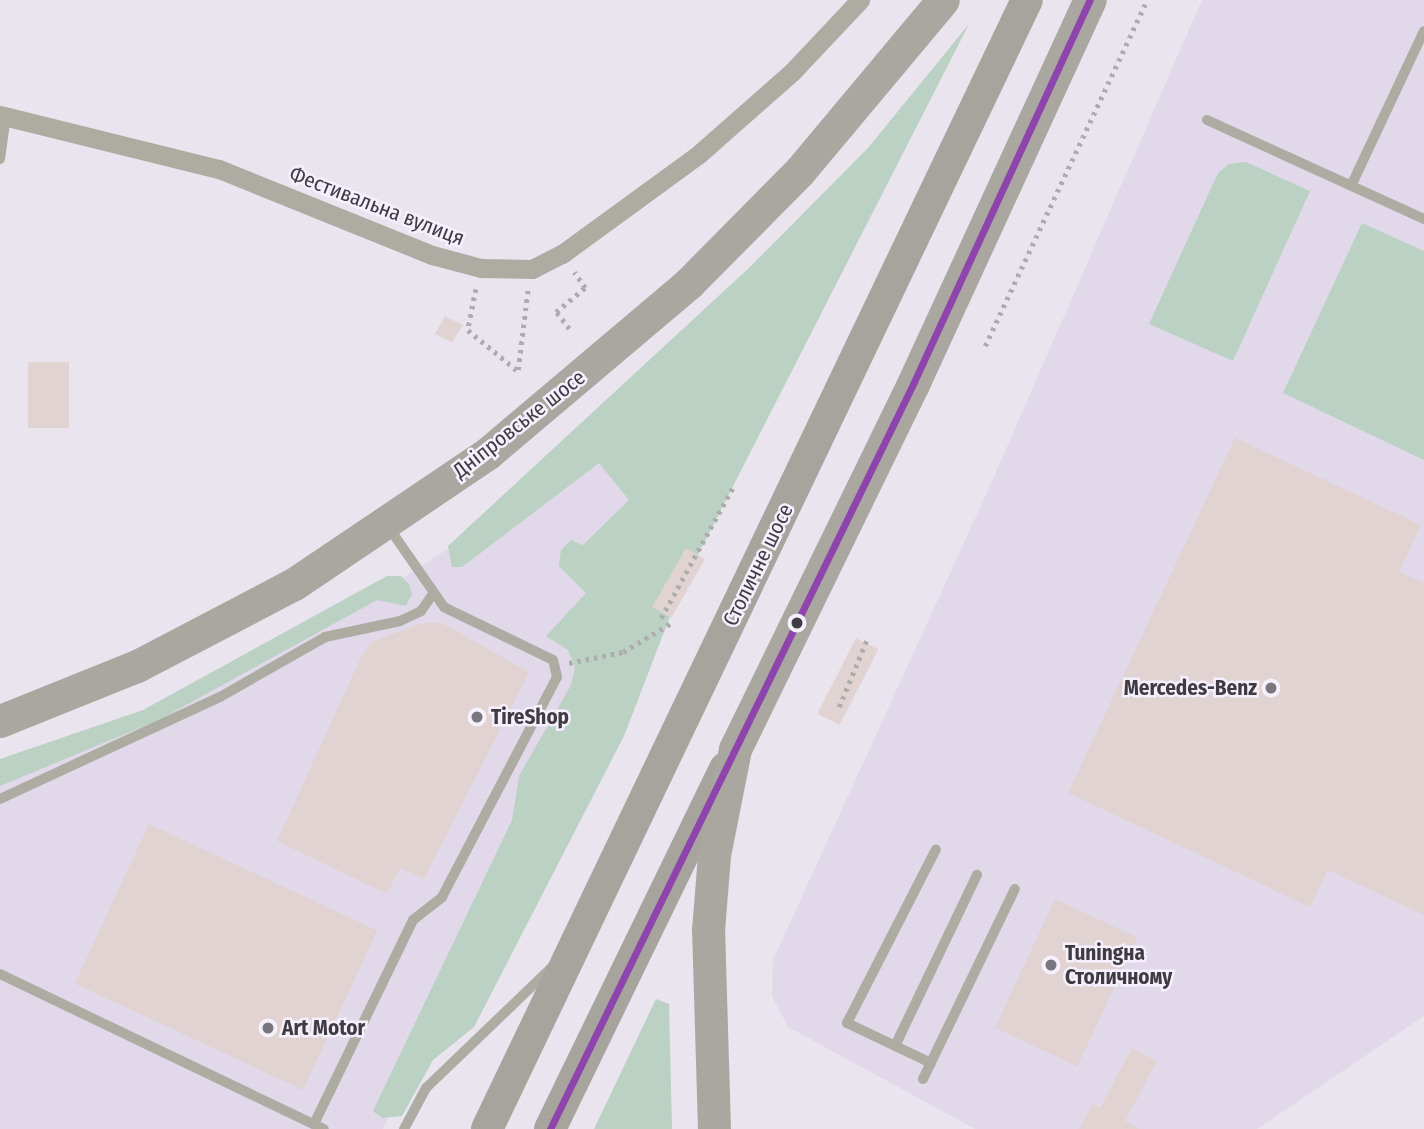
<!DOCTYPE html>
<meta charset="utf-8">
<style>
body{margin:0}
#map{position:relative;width:1424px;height:1129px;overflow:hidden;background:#e9e4ee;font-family:"Fira Sans Condensed",sans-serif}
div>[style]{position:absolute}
.built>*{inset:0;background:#e1d9ea}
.green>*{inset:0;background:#bad1c4}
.building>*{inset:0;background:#e0d3d1;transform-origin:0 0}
.path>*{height:4.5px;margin-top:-2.25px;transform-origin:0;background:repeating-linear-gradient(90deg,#afadab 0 3.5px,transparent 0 8.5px)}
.service>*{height:10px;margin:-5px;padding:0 5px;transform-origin:5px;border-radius:5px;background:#adaca3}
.minor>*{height:19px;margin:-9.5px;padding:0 9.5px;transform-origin:9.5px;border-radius:9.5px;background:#adaca3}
.primary>*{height:32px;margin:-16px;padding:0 16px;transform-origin:16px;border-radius:16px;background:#a6a49c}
.trunk>*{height:33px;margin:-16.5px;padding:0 16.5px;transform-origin:16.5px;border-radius:16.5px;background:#aaa7a1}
.bus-1>*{height:7px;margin:-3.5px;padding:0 3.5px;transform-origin:3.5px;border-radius:3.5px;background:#8e44ad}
.dots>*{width:19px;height:19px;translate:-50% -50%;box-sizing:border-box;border:4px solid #f5effe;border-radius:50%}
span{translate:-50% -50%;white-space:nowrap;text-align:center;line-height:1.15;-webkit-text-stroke:5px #f5effe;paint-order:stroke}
.street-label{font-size:21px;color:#3e3b41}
.poi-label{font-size:21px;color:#3e3b41;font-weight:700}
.right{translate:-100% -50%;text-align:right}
.left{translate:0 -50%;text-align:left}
</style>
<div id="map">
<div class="built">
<div style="clip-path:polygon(1202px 0,1424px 0,1424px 1016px,1257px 1129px,975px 1129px,788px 1027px,772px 996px,773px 960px,989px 488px)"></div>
<div style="clip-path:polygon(602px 451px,697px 530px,539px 804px,383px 1129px,0 1129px,0 771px,160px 708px,385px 589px)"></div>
</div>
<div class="green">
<div style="clip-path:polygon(969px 24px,681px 588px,624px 736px,474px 1027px,433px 1060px,402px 1116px,382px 1118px,373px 1111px,512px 820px,519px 776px,571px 685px,575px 667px,568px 650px,546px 636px,586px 593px,559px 566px,561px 550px,571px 540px,583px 545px,629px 500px,599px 463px,462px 567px,452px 567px,448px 546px,750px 267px,868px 148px)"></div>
<div style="clip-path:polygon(1246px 162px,1310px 191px,1233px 361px,1149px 324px,1218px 173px,1229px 164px)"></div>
<div style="clip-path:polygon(1362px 223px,1424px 251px,1424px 460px,1283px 393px)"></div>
<div style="clip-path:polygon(387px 576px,401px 576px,409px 584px,412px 594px,406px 606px,377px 600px,159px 720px,0 786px,0 759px,143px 710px)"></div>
<div style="clip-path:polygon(656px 999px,669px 1004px,672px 1129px,594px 1129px)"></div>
</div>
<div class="building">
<div style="clip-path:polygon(445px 316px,463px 325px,452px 342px,435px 334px)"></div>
<div style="left:28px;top:362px;width:41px;height:66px"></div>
<div style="clip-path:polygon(1235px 438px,1421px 525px,1399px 572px,1424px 583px,1424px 915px,1328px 870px,1310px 907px,1068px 793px)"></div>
<div style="left:686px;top:548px;width:22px;height:68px;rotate:30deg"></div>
<div style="clip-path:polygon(422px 623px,442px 623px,529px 672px,424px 879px,400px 868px,387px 894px,277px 841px,361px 657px,373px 641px)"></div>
<div style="left:856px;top:638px;width:25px;height:85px;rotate:27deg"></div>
<div style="left:149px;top:824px;width:252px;height:176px;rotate:25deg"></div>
<div style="left:1055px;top:899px;width:91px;height:142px;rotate:25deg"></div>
<div style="clip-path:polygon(1132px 1048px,1157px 1061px,1125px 1121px,1139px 1129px,1079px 1129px,1093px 1104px,1100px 1108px)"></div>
</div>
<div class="path">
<div style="left:476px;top:289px;width:42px;rotate:101deg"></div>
<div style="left:468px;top:330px;width:65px;rotate:39.4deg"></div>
<div style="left:569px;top:329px;width:21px;rotate:-127deg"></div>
<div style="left:556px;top:312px;width:38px;rotate:-40deg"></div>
<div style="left:585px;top:288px;width:19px;rotate:-125deg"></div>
<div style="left:985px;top:346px;width:382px;rotate:-64.9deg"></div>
<div style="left:518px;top:370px;width:82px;rotate:-83deg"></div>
<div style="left:661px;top:618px;width:152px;rotate:-61.2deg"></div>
<div style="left:569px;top:663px;width:55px;rotate:-11.5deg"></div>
<div style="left:623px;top:652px;width:56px;rotate:-31.1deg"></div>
<div style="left:839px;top:707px;width:76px;rotate:-67.5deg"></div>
</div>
<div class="service">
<div style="left:1207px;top:120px;width:239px;rotate:24.5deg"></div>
<div style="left:0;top:159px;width:43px;rotate:-82.1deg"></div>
<div style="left:1351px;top:186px;width:171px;rotate:-64.8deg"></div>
<div style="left:0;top:799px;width:242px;rotate:-24.9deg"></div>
<div style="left:220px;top:697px;width:121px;rotate:-29.7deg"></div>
<div style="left:325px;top:637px;width:77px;rotate:-12deg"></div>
<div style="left:400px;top:621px;width:23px;rotate:-25deg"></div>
<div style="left:421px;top:611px;width:21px;rotate:-55deg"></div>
<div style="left:0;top:974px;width:359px;rotate:25.6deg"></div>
<div style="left:895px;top:1046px;width:190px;rotate:-64.4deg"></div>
<div style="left:931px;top:1063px;width:93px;rotate:-154.5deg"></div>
<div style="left:847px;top:1023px;width:195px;rotate:-62.9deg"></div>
<div style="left:923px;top:1079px;width:211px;rotate:-64.2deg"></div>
<div style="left:314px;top:1124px;width:227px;rotate:-64.1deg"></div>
<div style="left:413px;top:920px;width:37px;rotate:-38deg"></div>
<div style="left:442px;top:897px;width:248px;rotate:-62.4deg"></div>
<div style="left:557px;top:677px;width:17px;rotate:-103deg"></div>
<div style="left:553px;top:660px;width:121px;rotate:-154.1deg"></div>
<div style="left:444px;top:607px;width:100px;rotate:-124.8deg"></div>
<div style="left:404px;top:1129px;width:47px;rotate:-61.8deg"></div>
<div style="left:426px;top:1088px;width:176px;rotate:-43.8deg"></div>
</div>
<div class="minor">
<div style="left:0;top:115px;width:226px;rotate:13.9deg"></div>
<div style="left:219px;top:169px;width:230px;rotate:22deg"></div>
<div style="left:432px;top:255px;width:51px;rotate:14.9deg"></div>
<div style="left:481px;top:268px;width:51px;rotate:1.1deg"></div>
<div style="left:532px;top:269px;width:34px;rotate:-27deg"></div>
<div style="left:562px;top:254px;width:170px;rotate:-36.1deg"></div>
<div style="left:699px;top:154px;width:125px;rotate:-41.4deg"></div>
<div style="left:793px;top:71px;width:98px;rotate:-46.7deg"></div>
</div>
<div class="primary">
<div style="left:487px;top:1129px;width:1251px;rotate:-64.44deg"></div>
<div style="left:550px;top:1129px;width:401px;rotate:-64.1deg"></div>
</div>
<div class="trunk">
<div style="left:0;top:721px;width:148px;rotate:-21.9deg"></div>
<div style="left:137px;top:666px;width:177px;rotate:-27.6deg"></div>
<div style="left:294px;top:584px;width:234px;rotate:-34deg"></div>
<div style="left:488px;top:453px;width:263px;rotate:-40.2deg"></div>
<div style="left:689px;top:283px;width:156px;rotate:-45.3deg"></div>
<div style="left:799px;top:172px;width:224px;rotate:-50.1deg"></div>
<div style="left:714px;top:1129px;width:199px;rotate:-91.7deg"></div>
<div style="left:708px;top:930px;width:75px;rotate:-85.4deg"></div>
<div style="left:714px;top:855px;width:108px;rotate:-78.8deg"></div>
<div style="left:735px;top:749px;width:406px;rotate:-64deg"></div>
<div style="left:913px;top:384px;width:423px;rotate:-65.3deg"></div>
</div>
<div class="bus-1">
<div style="left:550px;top:1129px;width:829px;rotate:-64.02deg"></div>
<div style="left:913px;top:384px;width:423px;rotate:-65.3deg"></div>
</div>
<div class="dots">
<div style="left:797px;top:623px;background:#3e3b41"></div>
<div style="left:1271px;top:688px;background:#7a767e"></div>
<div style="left:477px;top:717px;background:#7a767e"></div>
<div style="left:1051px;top:965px;background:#7a767e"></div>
<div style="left:268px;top:1028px;background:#7a767e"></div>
</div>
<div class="street-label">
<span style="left:377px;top:206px;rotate:21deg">Фестивальна вулиця</span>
<span style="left:519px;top:424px;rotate:-38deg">Дніпровське шосе</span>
<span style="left:758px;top:565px;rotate:-64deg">Столичне шосе</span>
</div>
<div class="poi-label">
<span class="right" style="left:1257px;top:688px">Mercedes-Benz</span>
<span class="left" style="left:491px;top:717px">TireShop</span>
<span class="left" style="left:1065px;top:965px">Tuningна<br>Столичному</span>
<span class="left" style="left:282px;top:1028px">Art Motor</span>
</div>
</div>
